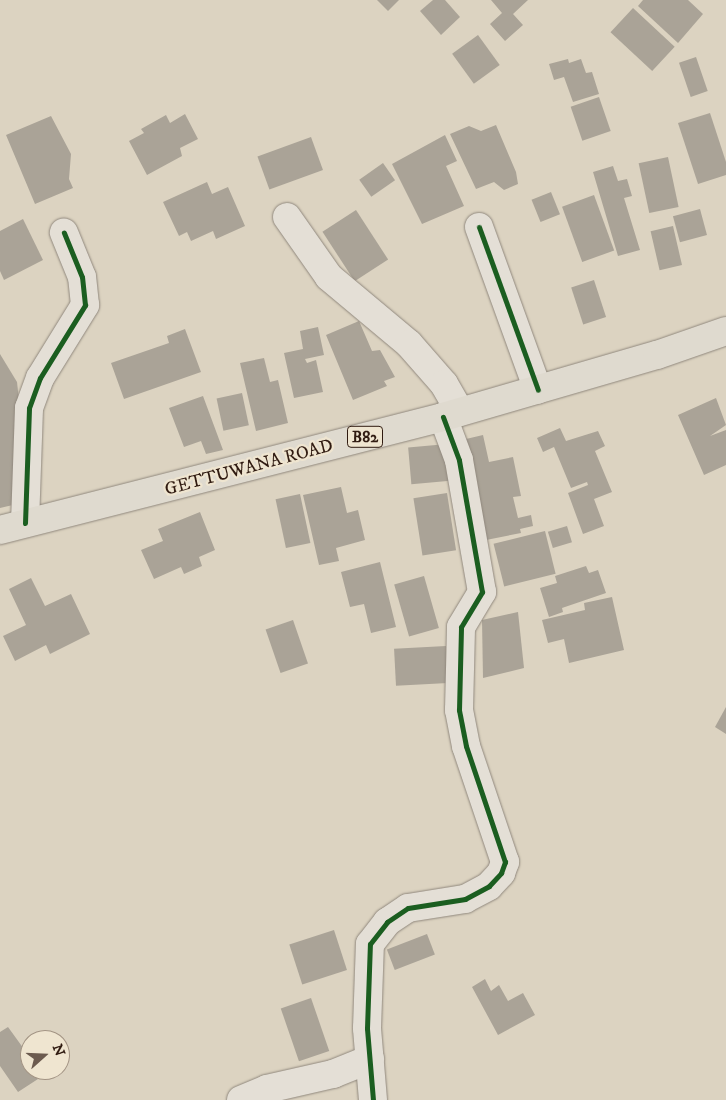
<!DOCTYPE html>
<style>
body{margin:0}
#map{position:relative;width:726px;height:1100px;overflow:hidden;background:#dcd3c1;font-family:"IM FELL DW Pica",serif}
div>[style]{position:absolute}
.building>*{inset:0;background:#aaa397;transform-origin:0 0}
.roads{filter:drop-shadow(0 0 1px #90887d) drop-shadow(0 0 1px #90887d)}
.minor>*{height:28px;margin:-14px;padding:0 14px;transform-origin:14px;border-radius:14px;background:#e4dfd6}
.major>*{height:28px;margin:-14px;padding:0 14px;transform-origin:14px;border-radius:14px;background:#dfdacf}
.cycleway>*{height:5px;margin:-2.5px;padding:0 2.5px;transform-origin:2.5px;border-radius:2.5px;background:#1b5e20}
span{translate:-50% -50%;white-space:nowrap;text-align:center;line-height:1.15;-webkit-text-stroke:4.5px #efe5d0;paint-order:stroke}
.shield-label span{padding:1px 4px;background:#efe5d0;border:1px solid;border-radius:4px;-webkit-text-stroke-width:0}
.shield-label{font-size:16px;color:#301b11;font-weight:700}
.street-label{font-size:18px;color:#301b11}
.north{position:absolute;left:20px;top:1030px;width:50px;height:50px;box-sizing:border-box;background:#efe5d0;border:1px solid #a39484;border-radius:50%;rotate:70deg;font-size:14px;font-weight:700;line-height:20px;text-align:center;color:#301b11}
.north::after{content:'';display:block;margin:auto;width:18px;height:22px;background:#6c5b4f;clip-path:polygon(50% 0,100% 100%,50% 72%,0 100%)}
</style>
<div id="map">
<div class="building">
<div style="clip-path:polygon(377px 0,399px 0,388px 11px)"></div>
<div style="clip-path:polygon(433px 0,445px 0,460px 17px,441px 35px,420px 11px)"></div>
<div style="clip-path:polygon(491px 0,528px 0,513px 14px,523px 25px,505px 41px,490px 24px,502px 13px)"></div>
<div style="clip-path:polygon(643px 0,688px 0,703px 14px,678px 43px,638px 6px)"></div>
<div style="left:633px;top:8px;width:57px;height:33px;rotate:43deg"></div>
<div style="left:478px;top:35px;width:37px;height:32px;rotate:54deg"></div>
<div style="left:696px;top:57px;width:36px;height:18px;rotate:71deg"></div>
<div style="clip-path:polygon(568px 59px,569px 63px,581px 59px,586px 73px,592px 72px,599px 94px,573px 102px,564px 77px,554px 80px,549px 64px)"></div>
<div style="left:599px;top:97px;width:36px;height:30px;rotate:71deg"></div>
<div style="clip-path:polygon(710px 113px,726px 162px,726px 175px,698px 184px,678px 123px)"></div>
<div style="clip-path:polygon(185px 114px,198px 139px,180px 148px,182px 156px,147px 175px,129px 141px,144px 133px,141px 129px,166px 115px,170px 123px)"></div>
<div style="clip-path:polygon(51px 116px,71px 154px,69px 179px,73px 188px,35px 204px,6px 135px)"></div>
<div style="clip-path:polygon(496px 125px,516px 172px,518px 184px,504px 190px,494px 182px,476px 189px,450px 134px,469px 126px,481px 131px)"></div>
<div style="clip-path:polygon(445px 135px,457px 161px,446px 166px,464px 206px,422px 224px,392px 164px)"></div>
<div style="left:311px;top:137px;width:35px;height:57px;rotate:70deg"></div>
<div style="left:668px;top:157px;width:51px;height:30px;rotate:78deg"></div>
<div style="left:383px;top:163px;width:21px;height:29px;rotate:55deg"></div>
<div style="clip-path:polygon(613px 166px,618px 181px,627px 179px,632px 196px,624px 198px,640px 250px,618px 256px,593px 172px)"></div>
<div style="clip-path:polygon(207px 182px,212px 194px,228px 187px,245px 226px,216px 239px,213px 231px,191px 241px,187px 232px,179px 236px,163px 202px)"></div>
<div style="left:551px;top:192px;width:24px;height:21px;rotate:68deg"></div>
<div style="left:594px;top:195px;width:59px;height:34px;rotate:70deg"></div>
<div style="left:700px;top:209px;width:27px;height:28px;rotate:75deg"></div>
<div style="left:356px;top:210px;width:59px;height:40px;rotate:57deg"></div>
<div style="clip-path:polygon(23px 219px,43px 260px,4px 280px,0 271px,0 231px)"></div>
<div style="left:673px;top:226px;width:40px;height:23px;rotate:77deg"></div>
<div style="left:594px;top:280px;width:39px;height:24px;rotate:72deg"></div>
<div style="clip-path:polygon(359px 321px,372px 351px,380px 350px,395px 377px,384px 381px,387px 386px,353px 400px,326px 335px)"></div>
<div style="clip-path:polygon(318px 327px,324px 355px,305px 359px,307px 363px,316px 360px,323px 392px,294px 398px,284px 353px,303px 349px,300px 331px)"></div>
<div style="clip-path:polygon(185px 329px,201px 372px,124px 399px,111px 363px,169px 343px,167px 336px)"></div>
<div style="clip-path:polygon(0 354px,17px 382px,21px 418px,17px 504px,0 508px)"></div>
<div style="clip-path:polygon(264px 358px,270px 382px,278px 380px,288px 423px,256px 431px,240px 363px)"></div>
<div style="left:242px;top:393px;width:33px;height:26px;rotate:78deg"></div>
<div style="clip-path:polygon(203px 396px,223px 450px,206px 454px,201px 441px,184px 447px,169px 408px)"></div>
<div style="clip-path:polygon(716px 398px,726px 425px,710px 436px,726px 430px,726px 465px,704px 475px,678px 415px)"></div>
<div style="clip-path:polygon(560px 428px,566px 441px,598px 431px,605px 446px,595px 451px,612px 492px,594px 499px,604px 526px,583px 534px,568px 493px,588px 485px,587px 482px,571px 488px,554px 447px,543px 452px,537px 438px)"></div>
<div style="clip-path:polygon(483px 435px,489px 462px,513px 457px,521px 496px,513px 497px,518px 518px,531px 515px,533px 526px,520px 529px,521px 533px,486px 540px,466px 439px)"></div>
<div style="left:447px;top:444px;width:37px;height:39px;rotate:85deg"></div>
<div style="clip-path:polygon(341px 487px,347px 513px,358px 510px,365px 540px,336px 548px,339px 561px,319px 565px,303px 495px)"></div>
<div style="left:447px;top:493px;width:58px;height:34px;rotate:81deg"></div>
<div style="left:300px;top:494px;width:50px;height:25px;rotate:78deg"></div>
<div style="clip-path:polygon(200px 512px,215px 550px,199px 557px,202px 566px,184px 574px,181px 567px,154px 579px,141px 550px,163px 541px,158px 529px)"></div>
<div style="left:567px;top:526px;width:17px;height:20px;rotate:73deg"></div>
<div style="left:545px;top:531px;width:44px;height:53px;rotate:76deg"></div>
<div style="clip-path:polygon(380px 562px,396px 627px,371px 633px,364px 604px,350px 607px,341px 572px)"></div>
<div style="clip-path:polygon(586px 566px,589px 573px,598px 570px,606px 593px,562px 608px,563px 612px,549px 617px,540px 588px,557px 583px,555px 576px)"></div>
<div style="left:424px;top:576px;width:54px;height:31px;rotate:74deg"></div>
<div style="clip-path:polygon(31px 578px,45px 606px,71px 594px,90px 634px,50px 654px,46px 645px,15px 661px,3px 636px,26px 625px,9px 589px)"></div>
<div style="clip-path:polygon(612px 597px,624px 650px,569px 663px,564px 639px,548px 643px,542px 620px,585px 610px,584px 603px)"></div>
<div style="clip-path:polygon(518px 612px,524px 668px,483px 678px,482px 620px)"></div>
<div style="left:293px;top:620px;width:46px;height:29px;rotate:71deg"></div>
<div style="left:446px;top:646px;width:37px;height:52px;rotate:87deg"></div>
<div style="clip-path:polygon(726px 707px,726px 734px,715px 727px)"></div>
<div style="left:334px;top:930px;width:42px;height:47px;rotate:72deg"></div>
<div style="left:427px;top:934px;width:22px;height:43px;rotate:69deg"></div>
<div style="clip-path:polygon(485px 979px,491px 991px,499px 985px,508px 1001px,523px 993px,535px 1015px,498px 1035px,472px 987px)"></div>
<div style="left:311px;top:998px;width:56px;height:32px;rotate:71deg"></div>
<div style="clip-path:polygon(8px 1027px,29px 1056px,24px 1060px,38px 1079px,18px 1092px,0 1066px,0 1032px)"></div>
</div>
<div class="roads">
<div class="minor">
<div style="left:287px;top:217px;width:73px;rotate:55deg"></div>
<div style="left:329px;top:277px;width:104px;rotate:39.9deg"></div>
<div style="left:409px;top:344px;width:53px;rotate:48.8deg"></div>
<div style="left:444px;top:384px;width:32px;rotate:60deg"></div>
<div style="left:479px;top:227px;width:173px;rotate:70.1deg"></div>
<div style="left:25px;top:523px;width:115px;rotate:-88deg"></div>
<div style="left:29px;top:408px;width:32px;rotate:-70deg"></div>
<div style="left:40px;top:378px;width:86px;rotate:-58.3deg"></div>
<div style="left:85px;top:305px;width:28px;rotate:-96deg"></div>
<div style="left:82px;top:277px;width:48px;rotate:-112.2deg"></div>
<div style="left:241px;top:1100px;width:28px;rotate:-23deg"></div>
<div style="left:267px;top:1089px;width:68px;rotate:-12.8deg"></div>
<div style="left:333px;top:1074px;width:40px;rotate:-22deg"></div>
<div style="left:373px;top:1100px;width:72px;rotate:-94.8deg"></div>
<div style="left:367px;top:1028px;width:84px;rotate:-88deg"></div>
<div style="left:370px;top:944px;width:28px;rotate:-52deg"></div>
<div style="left:387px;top:922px;width:25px;rotate:-34deg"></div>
<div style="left:408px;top:908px;width:58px;rotate:-9deg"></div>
<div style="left:465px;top:899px;width:27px;rotate:-28deg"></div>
<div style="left:489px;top:886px;width:18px;rotate:-47deg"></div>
<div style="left:501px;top:873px;width:12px;rotate:-70deg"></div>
<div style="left:505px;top:862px;width:122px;rotate:-108.6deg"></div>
<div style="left:466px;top:746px;width:37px;rotate:-101deg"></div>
<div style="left:459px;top:710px;width:83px;rotate:-88.6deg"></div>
<div style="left:461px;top:627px;width:41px;rotate:-59deg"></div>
<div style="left:482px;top:592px;width:134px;rotate:-99.9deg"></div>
<div style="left:459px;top:460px;width:46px;rotate:-110.4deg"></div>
</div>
<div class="major">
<div style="left:0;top:530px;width:457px;rotate:-14.3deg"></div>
<div style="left:443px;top:417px;width:223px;rotate:-16.2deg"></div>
<div style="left:657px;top:355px;width:73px;rotate:-19.2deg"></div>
</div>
</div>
<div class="cycleway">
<div style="left:479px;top:227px;width:173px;rotate:70.1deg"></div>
<div style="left:25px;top:523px;width:115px;rotate:-88deg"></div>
<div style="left:29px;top:408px;width:32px;rotate:-70deg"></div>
<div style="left:40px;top:378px;width:86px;rotate:-58.3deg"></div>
<div style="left:85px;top:305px;width:28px;rotate:-96deg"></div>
<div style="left:82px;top:277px;width:48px;rotate:-112.2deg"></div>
<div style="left:373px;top:1100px;width:72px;rotate:-94.8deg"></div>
<div style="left:367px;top:1028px;width:84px;rotate:-88deg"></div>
<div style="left:370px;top:944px;width:28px;rotate:-52deg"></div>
<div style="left:387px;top:922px;width:25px;rotate:-34deg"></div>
<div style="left:408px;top:908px;width:58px;rotate:-9deg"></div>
<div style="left:465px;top:899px;width:27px;rotate:-28deg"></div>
<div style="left:489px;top:886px;width:18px;rotate:-47deg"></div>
<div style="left:501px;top:873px;width:12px;rotate:-70deg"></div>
<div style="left:505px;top:862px;width:122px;rotate:-108.6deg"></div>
<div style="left:466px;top:746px;width:37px;rotate:-101deg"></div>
<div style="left:459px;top:710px;width:83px;rotate:-88.6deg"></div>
<div style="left:461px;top:627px;width:41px;rotate:-59deg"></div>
<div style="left:482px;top:592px;width:134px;rotate:-99.9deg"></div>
<div style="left:459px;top:460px;width:46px;rotate:-110.4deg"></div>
</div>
<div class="shield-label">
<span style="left:365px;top:437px">B82</span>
</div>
<div class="street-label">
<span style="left:249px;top:468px;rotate:-15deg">GETTUWANA ROAD</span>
</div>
<div class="north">N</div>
</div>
